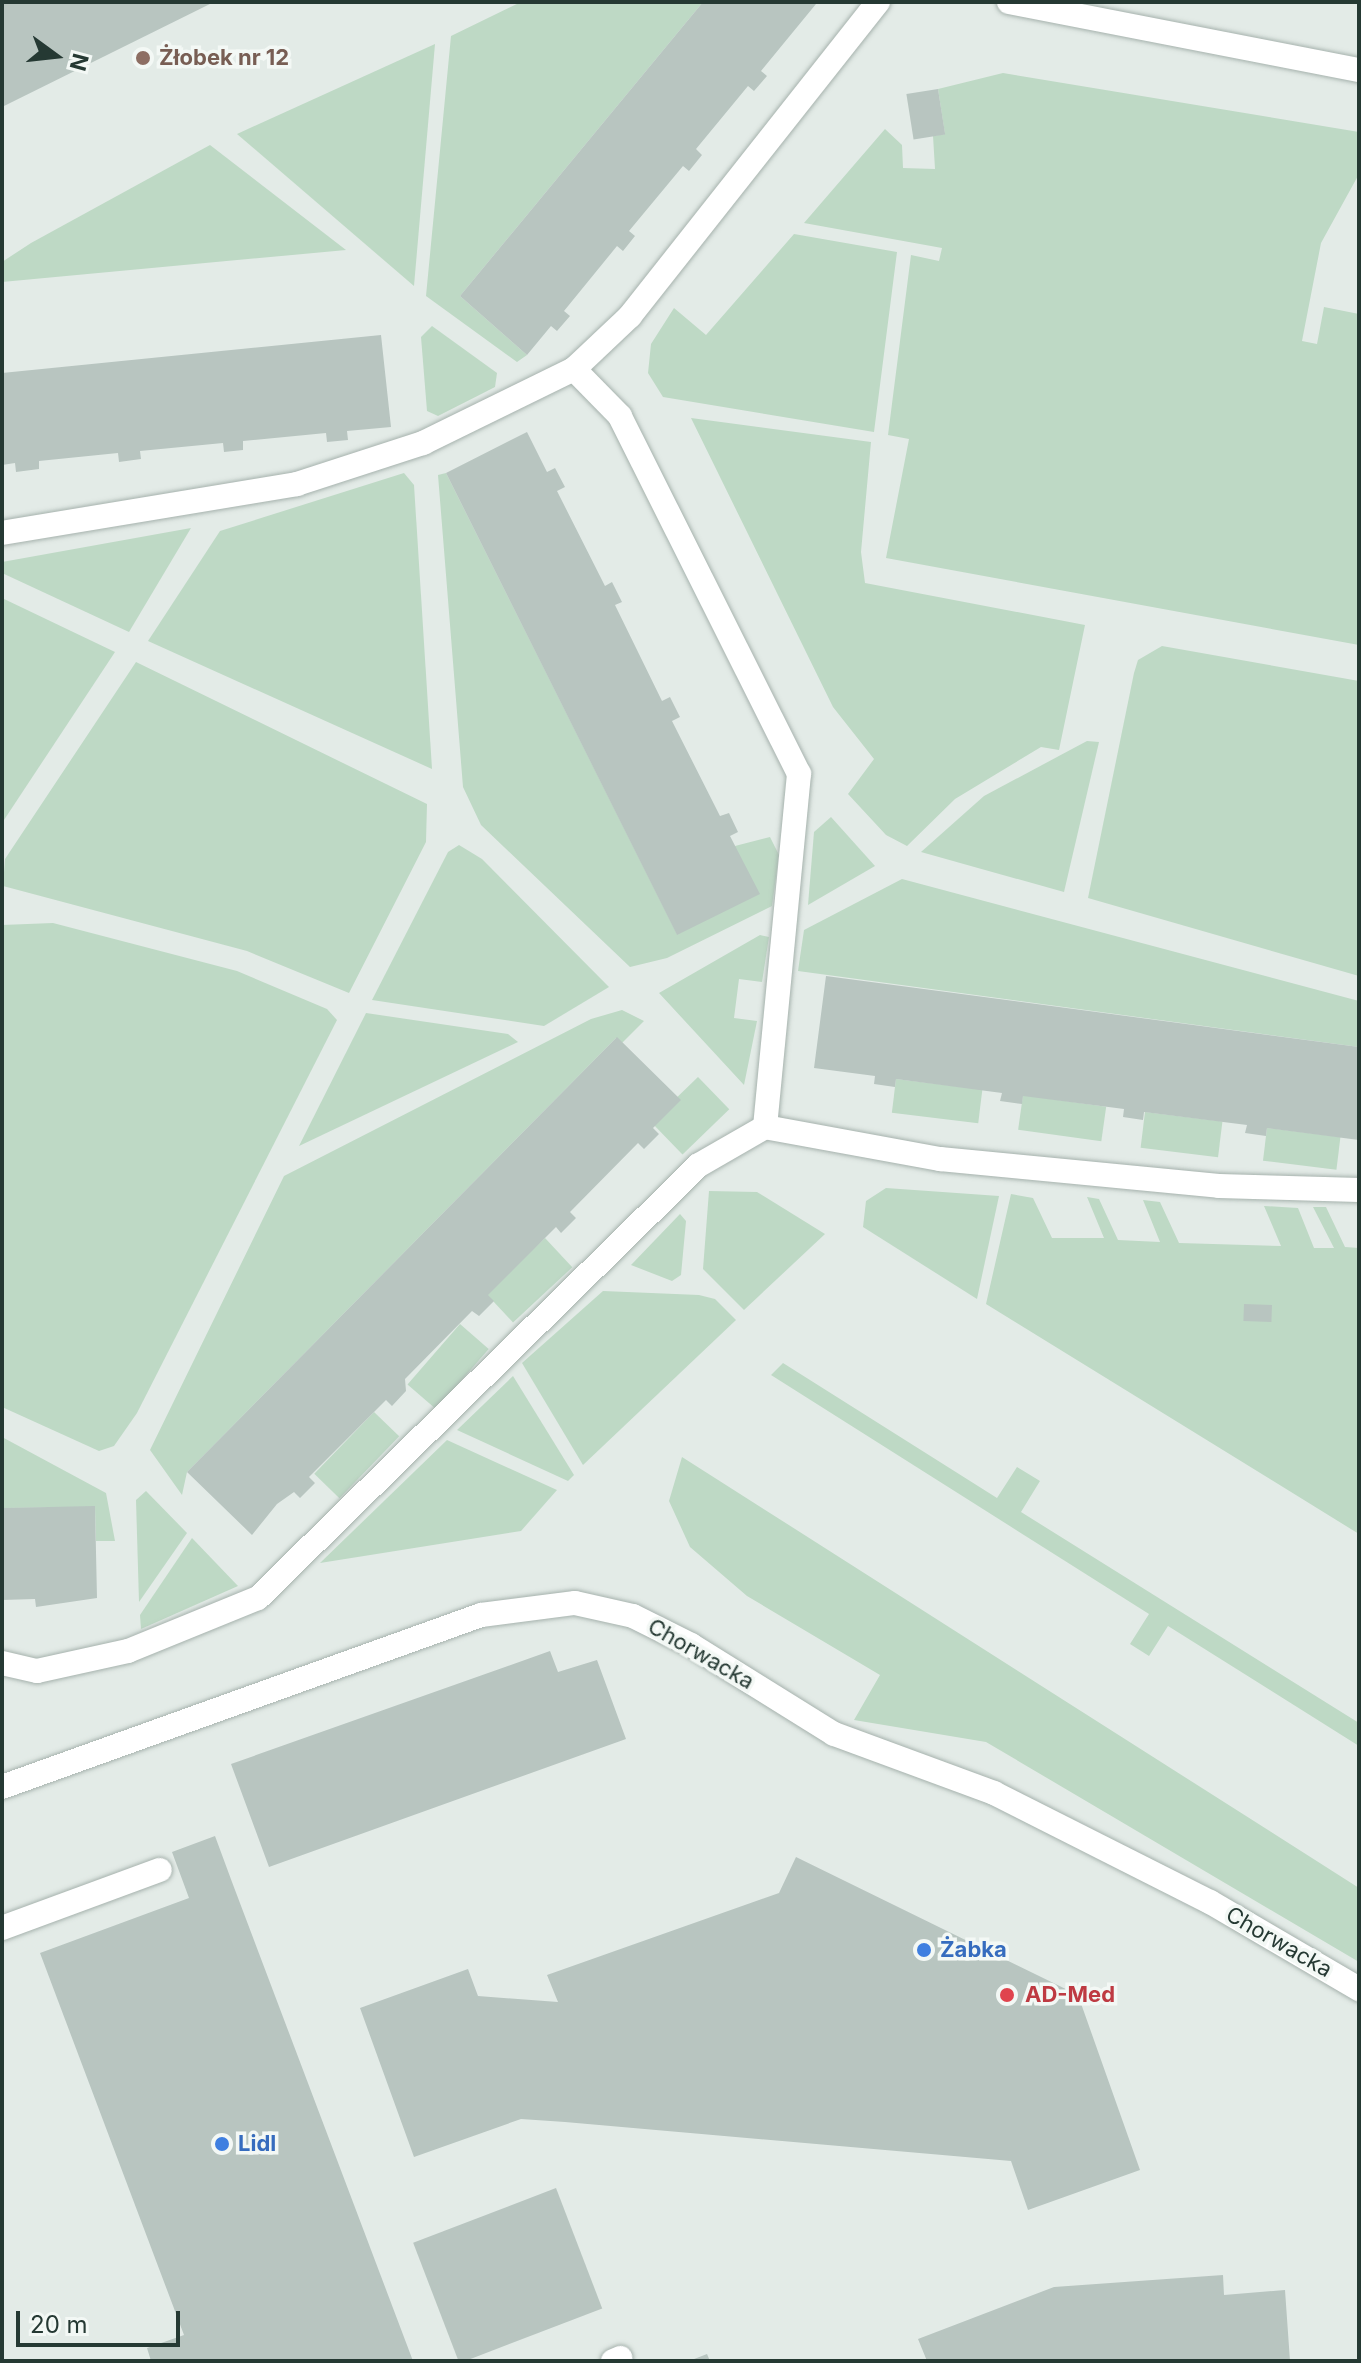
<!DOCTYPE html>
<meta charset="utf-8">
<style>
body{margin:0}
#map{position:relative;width:1361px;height:2363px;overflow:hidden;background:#e3ebe7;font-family:Inter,sans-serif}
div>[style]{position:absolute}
.green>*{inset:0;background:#bed9c5;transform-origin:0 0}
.building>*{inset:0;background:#b8c5c0;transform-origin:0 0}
.roads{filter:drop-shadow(0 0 2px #a6b2ad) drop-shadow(0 0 2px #a6b2ad)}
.lane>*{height:24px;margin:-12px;padding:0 12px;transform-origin:12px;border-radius:12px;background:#fff}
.street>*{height:24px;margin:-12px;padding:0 12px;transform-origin:12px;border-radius:12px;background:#fff}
.dots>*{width:22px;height:22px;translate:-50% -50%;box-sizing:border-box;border:4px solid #f3f8f5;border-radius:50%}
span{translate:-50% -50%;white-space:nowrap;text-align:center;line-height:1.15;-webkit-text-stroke:7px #f3f8f5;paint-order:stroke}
.education-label{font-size:22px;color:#785e54;font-weight:700}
.left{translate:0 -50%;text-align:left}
.street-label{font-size:22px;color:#253933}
.shop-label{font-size:22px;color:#366cbe;font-weight:700}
.health-label{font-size:22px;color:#be3a42;font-weight:700}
.frame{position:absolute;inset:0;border:4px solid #253933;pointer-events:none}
.north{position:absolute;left:16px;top:16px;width:80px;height:80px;-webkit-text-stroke:6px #f3f8f5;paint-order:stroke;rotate:105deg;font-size:22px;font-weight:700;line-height:32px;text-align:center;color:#253933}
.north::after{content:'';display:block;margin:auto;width:28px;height:36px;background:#253933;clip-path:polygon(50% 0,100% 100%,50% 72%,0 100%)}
.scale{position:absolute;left:16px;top:2311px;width:164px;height:36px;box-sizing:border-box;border:4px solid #253933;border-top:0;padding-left:10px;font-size:24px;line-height:28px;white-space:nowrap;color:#253933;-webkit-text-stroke:6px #f3f8f5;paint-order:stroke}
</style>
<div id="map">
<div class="green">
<div style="clip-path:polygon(521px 2px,703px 2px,460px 296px,527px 355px,517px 362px,426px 296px,451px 36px)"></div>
<div style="clip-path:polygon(435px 44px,414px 286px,237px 134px)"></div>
<div style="clip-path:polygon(1003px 73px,1359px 132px,1359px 174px,1321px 243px,1302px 341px,1317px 344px,1324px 307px,1359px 314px,1359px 645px,886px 558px,909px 439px,888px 435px,911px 255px,939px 261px,942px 248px,804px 223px,885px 129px,902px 145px,903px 168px,935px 169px,933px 136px,945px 134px,938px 89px)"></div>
<div style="clip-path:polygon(210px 145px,346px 250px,2px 282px,2px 262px,31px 243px)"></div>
<div style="clip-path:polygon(794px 234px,897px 252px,874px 432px,663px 397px,648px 373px,651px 344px,674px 308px,706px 335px)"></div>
<div style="clip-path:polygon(432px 326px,497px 373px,495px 387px,438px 416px,427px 411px,421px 337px)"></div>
<div style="clip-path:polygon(691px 418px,871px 442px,861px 552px,865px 583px,1085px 625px,1059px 750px,1041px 747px,955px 799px,907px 846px,886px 835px,848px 794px,874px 759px,833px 707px)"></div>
<div style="clip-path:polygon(404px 473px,414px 485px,432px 769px,148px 641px,220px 531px)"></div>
<div style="clip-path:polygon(446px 473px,677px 934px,735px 846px,770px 837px,779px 855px,772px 906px,667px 958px,630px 967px,481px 825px,463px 787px,438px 475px)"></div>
<div style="clip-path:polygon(191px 528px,129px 632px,2px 573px,2px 562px)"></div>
<div style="clip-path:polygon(2px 598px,115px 652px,2px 823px)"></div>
<div style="clip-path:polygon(1162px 646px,1359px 681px,1359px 976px,1088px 898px,1134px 673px,1138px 660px)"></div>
<div style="clip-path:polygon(136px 662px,427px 804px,426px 842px,349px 993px,247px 951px,3px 886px,5px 859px)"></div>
<div style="clip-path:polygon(1087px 741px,1099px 742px,1064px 892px,921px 852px,984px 796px)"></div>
<div style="clip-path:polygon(831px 817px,875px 866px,808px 905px,814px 832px)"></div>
<div style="clip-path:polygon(459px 845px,482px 859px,609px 987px,544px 1026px,372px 1000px,448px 852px)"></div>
<div style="clip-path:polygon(902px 879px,1359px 1001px,1359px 1047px,798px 971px,804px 930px)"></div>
<div style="clip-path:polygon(53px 923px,237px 971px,327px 1009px,337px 1020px,137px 1413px,114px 1446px,99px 1451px,2px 1407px,2px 925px)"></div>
<div style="clip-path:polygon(760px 935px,769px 937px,762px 982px,739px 979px,734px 1018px,757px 1021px,744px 1085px,659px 993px)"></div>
<div style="clip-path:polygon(622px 1010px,644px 1021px,622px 1043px,616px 1038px,187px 1472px,182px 1495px,150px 1450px,284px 1176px,591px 1019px)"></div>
<div style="clip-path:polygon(366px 1013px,508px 1034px,518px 1042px,299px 1146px)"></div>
<div style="left:698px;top:1077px;width:45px;height:65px;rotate:46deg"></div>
<div style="left:896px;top:1079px;width:87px;height:34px;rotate:7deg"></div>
<div style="left:1023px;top:1095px;width:84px;height:35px;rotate:8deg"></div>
<div style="left:1145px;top:1112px;width:78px;height:36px;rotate:7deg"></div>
<div style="left:1267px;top:1128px;width:74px;height:33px;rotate:7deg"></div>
<div style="clip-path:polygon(886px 1188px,999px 1196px,977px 1299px,863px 1227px,866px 1201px)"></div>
<div style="clip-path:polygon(709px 1191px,757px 1192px,825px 1234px,744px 1310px,703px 1269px)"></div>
<div style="clip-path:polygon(1011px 1194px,1033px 1198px,1052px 1238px,1104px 1238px,1087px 1197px,1099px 1199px,1118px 1240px,1160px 1242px,1143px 1200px,1160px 1202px,1179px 1243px,1281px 1246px,1264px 1206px,1298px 1208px,1314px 1248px,1334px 1248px,1313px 1207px,1326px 1207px,1345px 1247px,1359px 1248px,1359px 1534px,986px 1304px)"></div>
<div style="clip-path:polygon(680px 1214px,686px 1221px,681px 1275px,672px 1281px,631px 1265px)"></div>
<div style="left:545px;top:1238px;width:40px;height:81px;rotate:47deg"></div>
<div style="clip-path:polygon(603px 1291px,699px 1295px,715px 1299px,736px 1320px,583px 1465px,522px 1363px)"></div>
<div style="left:460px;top:1324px;width:38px;height:80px;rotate:41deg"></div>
<div style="clip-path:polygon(783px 1363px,997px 1498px,1017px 1467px,1040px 1481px,1021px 1512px,1359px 1723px,1359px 1746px,1168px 1626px,1149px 1656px,1130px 1644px,1149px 1614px,771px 1375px)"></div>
<div style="clip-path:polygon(513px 1376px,574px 1475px,568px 1481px,457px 1430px)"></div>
<div style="left:374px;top:1412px;width:35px;height:86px;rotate:44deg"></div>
<div style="clip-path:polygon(2px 1437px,106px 1493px,115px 1541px,96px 1541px,95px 1507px,2px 1508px)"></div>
<div style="clip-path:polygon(447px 1440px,557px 1490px,521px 1531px,320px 1563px)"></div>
<div style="clip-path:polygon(682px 1457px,1359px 1888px,1359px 1962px,986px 1742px,854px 1720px,880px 1675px,747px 1596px,690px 1547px,669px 1501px)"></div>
<div style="clip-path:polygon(146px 1491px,187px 1533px,139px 1602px,136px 1500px)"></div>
<div style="clip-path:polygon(192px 1538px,238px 1586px,141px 1629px,140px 1615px)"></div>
</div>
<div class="building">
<div style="clip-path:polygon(2px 2px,214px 2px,2px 107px)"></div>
<div style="clip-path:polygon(703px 2px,827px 2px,816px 4px,761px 71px,767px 76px,754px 91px,748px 86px,696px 149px,702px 155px,689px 171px,683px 166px,629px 231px,635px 236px,623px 251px,617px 246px,564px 311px,570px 316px,557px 331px,551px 326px,527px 355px,460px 296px)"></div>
<div style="left:938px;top:89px;width:46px;height:32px;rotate:81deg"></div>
<div style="clip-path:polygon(381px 335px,391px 427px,347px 431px,348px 440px,327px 442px,326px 433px,243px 441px,243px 450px,224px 452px,223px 443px,140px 451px,141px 459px,119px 462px,118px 453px,39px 461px,39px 469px,16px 472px,15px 463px,2px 465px,2px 373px)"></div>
<div style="clip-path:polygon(527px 432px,547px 472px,555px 468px,565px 487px,557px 491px,605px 586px,612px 582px,622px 602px,615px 605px,662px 701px,670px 697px,680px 717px,672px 721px,720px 816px,729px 813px,738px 832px,730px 836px,760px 894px,677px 935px,446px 473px)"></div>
<div style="clip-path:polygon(826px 976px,1359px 1047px,1359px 1140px,1267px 1128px,1266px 1136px,1245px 1133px,1247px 1125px,1144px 1112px,1143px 1120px,1123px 1117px,1124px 1109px,1023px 1096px,1022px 1104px,1000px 1101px,1002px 1093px,896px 1079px,895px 1087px,874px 1084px,875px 1076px,814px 1068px)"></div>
<div style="clip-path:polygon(617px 1037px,681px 1100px,653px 1128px,659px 1134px,644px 1149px,638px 1143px,570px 1212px,576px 1218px,561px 1233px,556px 1227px,488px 1295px,494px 1301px,479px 1316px,472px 1311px,405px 1379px,406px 1391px,392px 1406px,386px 1400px,309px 1477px,315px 1483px,300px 1498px,294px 1492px,277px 1504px,252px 1535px,187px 1472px)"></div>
<div style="left:1244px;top:1304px;width:28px;height:17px;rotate:2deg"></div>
<div style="clip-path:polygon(95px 1506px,97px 1598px,36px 1607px,35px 1599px,2px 1600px,2px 1508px)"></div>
<div style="clip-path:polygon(550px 1651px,558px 1672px,597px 1660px,626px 1739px,269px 1867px,231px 1764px)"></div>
<div style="clip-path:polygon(215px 1836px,232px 1882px,413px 2361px,151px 2361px,147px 2348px,184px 2335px,40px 1953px,189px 1898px,172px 1852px)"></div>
<div style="clip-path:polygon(796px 1857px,1078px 1995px,1140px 2170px,1028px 2210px,1011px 2161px,565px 2122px,521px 2119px,414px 2157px,360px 2008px,468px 1969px,478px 1996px,558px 2002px,547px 1975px,779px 1893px)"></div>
<div style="left:556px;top:2188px;width:129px;height:153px;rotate:69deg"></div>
<div style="clip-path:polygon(1223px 2275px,1224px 2295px,1285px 2290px,1290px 2361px,927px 2361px,918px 2339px,1054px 2287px)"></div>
<div style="clip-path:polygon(707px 2354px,710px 2361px,689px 2361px)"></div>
</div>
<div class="roads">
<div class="lane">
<div style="left:2px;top:1928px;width:168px;rotate:-20.2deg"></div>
<div style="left:613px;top:2361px;width:8px;rotate:-23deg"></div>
</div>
<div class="street">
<div style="left:1009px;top:2px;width:357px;rotate:11deg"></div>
<div style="left:2px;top:533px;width:299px;rotate:-9.4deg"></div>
<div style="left:297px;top:484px;width:133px;rotate:-18deg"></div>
<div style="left:423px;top:443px;width:168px;rotate:-26.1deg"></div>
<div style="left:574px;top:369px;width:77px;rotate:-43.4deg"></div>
<div style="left:630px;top:316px;width:400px;rotate:-51.7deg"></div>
<div style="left:765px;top:1127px;width:178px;rotate:10.4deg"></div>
<div style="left:940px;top:1159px;width:280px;rotate:5.5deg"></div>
<div style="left:1219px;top:1186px;width:140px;rotate:1.6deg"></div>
<div style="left:2px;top:1663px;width:36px;rotate:13deg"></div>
<div style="left:37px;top:1671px;width:93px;rotate:-12.4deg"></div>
<div style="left:128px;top:1651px;width:140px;rotate:-22.2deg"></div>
<div style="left:258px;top:1598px;width:618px;rotate:-44.48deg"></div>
<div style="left:699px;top:1165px;width:76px;rotate:-29.9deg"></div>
<div style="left:765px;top:1127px;width:355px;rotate:-84.5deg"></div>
<div style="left:799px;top:774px;width:400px;rotate:-116.6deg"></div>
<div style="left:620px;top:416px;width:66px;rotate:-134.4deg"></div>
<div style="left:2px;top:1787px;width:509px;rotate:-19.75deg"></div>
<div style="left:481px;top:1615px;width:95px;rotate:-7.3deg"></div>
<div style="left:575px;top:1603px;width:59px;rotate:12.6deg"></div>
<div style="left:633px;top:1616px;width:65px;rotate:26.6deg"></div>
<div style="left:691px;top:1645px;width:168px;rotate:31.9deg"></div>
<div style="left:834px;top:1734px;width:171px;rotate:20.2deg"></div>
<div style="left:994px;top:1793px;width:242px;rotate:26.8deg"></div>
<div style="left:1210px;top:1902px;width:173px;rotate:30.3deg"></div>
</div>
</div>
<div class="dots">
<div style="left:143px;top:58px;background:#8d6e63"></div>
<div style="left:924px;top:1950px;background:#3f7fe0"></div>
<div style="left:1007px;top:1995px;background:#e0444e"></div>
<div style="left:222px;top:2144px;background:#3f7fe0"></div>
</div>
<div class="education-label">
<span class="left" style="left:159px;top:58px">Żłobek nr 12</span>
</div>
<div class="street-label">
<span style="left:701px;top:1654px;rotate:30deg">Chorwacka</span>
<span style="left:1279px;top:1942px;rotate:30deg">Chorwacka</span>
</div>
<div class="shop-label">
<span class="left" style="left:940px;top:1950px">Żabka</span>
<span class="left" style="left:238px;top:2144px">Lidl</span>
</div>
<div class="health-label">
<span class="left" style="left:1025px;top:1995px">AD-Med</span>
</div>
<div class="frame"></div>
<div class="north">N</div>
<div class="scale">20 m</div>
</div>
